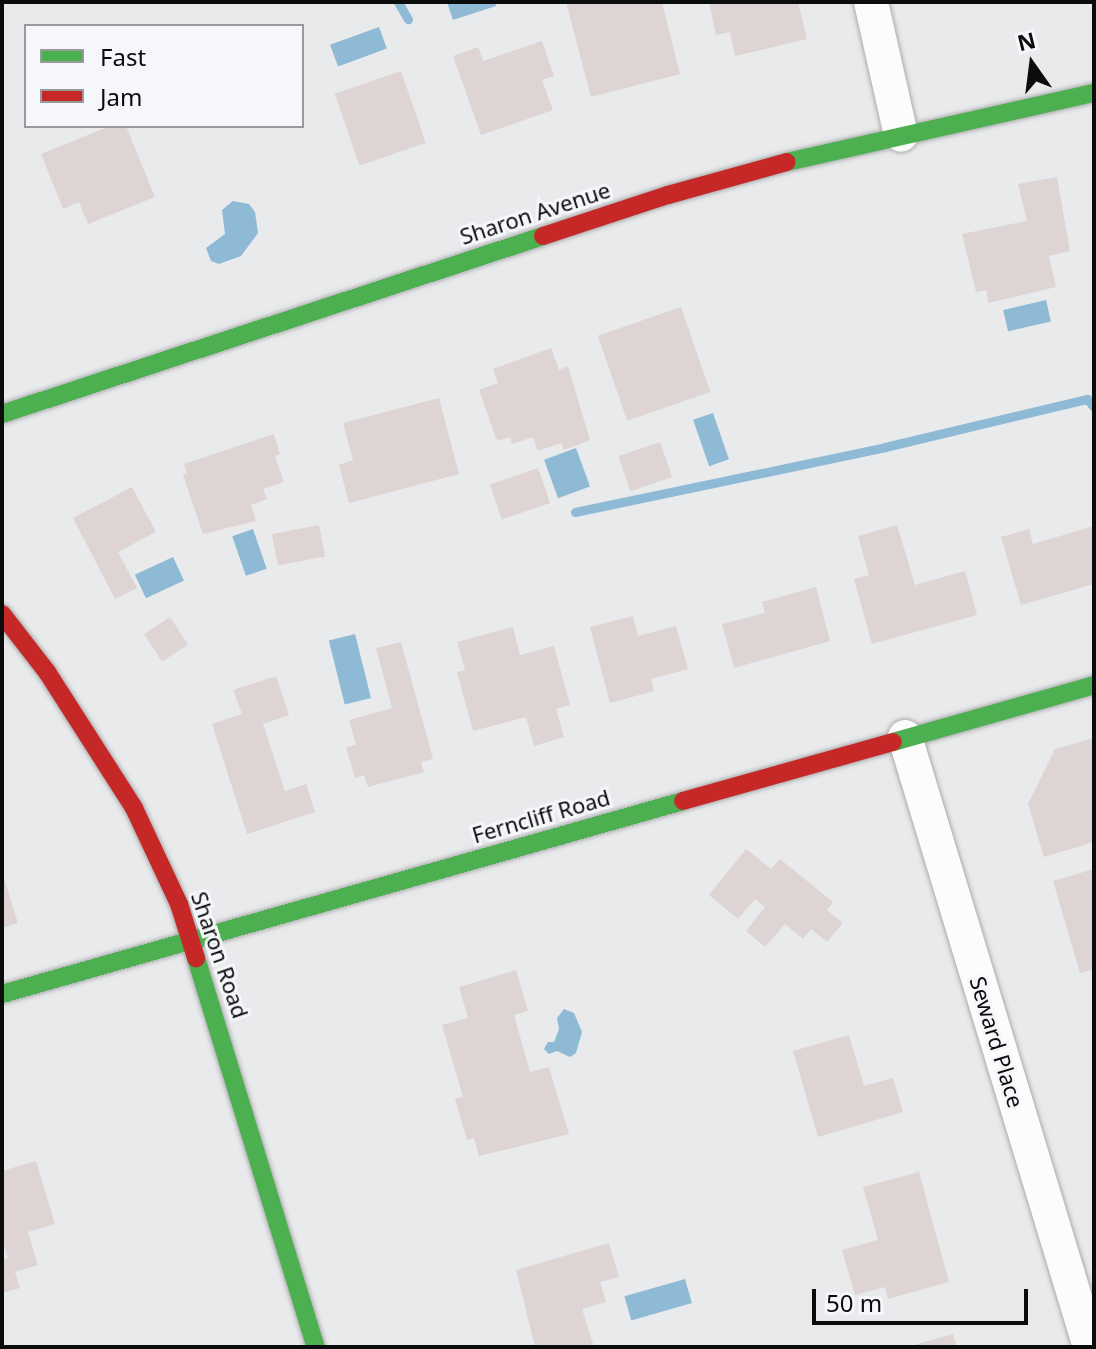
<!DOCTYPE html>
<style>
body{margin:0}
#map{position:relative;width:1096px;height:1349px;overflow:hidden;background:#e9eaec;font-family:"Noto Sans",sans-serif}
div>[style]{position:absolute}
.water>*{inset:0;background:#8fbad6;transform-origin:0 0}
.stream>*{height:9px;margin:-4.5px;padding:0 4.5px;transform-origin:4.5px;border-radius:4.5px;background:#8fbad6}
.building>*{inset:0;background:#ded4d4;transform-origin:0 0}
.roads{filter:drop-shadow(0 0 2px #abacad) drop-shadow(0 0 2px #abacad)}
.street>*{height:34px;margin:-17px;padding:0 17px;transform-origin:17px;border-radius:17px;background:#fcfcfc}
.fast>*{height:18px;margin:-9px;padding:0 9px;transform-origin:9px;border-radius:9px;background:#4caf50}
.jam>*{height:18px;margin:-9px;padding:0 9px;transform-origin:9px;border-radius:9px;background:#c62828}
span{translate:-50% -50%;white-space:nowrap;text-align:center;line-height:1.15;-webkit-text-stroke:6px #f6f7fa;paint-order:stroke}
.street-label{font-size:22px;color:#0b0c0c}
.frame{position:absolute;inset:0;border:4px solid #0b0c0c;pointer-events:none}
.legend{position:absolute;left:24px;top:24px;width:280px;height:104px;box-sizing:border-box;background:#f6f7fa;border:2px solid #98999b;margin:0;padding:10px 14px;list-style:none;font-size:24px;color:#0b0c0c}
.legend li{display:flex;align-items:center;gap:16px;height:40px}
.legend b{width:40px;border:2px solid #98999b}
.north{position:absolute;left:992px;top:24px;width:80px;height:80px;-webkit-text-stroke:6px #f6f7fa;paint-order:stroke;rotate:346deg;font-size:22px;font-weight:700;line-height:32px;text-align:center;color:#0b0c0c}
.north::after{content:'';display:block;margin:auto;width:28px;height:36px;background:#0b0c0c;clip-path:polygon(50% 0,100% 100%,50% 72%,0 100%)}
.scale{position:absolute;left:812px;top:1289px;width:216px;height:36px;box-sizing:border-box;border:4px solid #0b0c0c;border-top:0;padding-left:10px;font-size:24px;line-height:28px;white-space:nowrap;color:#0b0c0c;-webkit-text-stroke:6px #f6f7fa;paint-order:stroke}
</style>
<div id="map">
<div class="water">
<div style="clip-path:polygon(447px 2px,495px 2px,496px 6px,453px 20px)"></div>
<div style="left:379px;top:27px;width:23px;height:52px;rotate:70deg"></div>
<div style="clip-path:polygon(233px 201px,249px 204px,255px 212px,258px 233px,241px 256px,219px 264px,211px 261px,206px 248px,225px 234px,222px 210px)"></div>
<div style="left:1046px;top:300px;width:22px;height:44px;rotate:77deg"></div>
<div style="left:713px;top:413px;width:49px;height:21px;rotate:71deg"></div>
<div style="left:576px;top:448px;width:41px;height:34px;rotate:70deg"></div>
<div style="left:253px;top:529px;width:42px;height:22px;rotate:71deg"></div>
<div style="left:173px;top:557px;width:26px;height:42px;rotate:65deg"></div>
<div style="left:355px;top:634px;width:66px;height:27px;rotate:76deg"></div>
<div style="clip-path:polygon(564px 1009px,574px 1013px,582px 1032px,576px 1053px,570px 1057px,557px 1051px,549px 1054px,544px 1049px,548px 1042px,554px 1042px,559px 1029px,557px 1018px)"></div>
<div style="left:685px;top:1279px;width:25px;height:63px;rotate:74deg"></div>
</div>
<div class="stream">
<div style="left:398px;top:2px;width:20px;rotate:60deg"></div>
<div style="left:575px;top:512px;width:317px;rotate:-11.8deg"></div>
<div style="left:885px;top:447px;width:208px;rotate:-13.4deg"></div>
<div style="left:1087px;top:399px;width:11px;rotate:49deg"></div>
</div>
<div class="building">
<div style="clip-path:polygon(566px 2px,662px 2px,680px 74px,591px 97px)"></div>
<div style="clip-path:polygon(709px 2px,798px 2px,807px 39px,735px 56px,730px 32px,716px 35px)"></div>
<div style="clip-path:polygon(542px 41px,554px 76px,542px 80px,553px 110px,481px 135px,453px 56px,478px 47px,483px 61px)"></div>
<div style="left:401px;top:71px;width:76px;height:70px;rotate:71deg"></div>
<div style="clip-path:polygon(110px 126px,126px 126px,155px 197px,88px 224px,79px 202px,63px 209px,41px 154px)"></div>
<div style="clip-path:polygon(1057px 177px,1070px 251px,1049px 256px,1056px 287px,988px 303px,986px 290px,976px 292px,962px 234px,1027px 221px,1018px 184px)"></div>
<div style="left:681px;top:307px;width:90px;height:88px;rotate:71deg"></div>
<div style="clip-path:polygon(551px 348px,559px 370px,568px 366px,590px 440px,564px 450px,561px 443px,538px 451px,533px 437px,512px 444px,510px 437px,497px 441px,479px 390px,498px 383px,493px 369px)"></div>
<div style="clip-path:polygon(439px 398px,459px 474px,349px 503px,339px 465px,353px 460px,343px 423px)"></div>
<div style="clip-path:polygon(274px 434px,280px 454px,275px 456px,284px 482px,263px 489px,267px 499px,251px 505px,256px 521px,203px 534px,183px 475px,187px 473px,184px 464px)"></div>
<div style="left:660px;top:442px;width:37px;height:44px;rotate:71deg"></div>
<div style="left:538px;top:468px;width:37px;height:51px;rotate:71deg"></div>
<div style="clip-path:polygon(132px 487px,156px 532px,118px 552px,137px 588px,115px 599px,73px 518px)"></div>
<div style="left:319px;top:525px;width:32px;height:48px;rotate:79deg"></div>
<div style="clip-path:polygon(897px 525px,915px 585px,965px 571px,977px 615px,872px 644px,854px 579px,869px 575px,858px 536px)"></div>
<div style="clip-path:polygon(1094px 526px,1094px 584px,1021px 605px,1001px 537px,1029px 529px,1033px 544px)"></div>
<div style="clip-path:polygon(816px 587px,830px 641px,734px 668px,722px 624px,765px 613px,762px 602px)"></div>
<div style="clip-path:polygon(633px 616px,638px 636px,676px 626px,688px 669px,651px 679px,654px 691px,610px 703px,590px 627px)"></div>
<div style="left:170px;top:617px;width:33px;height:31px;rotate:57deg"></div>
<div style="clip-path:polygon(513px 627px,520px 655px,554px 646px,570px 705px,556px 709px,564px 737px,534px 746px,526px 717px,473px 731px,457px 672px,465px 670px,457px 642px)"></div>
<div style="clip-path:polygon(401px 642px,433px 759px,421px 762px,424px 772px,368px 787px,364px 775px,355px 778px,346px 747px,356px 745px,349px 720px,392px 708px,376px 648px)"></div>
<div style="clip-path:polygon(276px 676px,289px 715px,263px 724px,285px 791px,306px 784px,315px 812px,247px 834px,212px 724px,242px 714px,233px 690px)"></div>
<div style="clip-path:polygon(1094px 738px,1094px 842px,1044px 857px,1028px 804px,1055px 749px)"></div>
<div style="clip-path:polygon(746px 849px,771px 869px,780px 859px,833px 902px,827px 910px,843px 923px,827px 942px,811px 929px,803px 939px,785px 924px,765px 947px,746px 931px,765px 907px,755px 899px,738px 919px,709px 895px)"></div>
<div style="clip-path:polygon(1094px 869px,1094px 969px,1080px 973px,1053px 881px)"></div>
<div style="clip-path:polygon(2px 872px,18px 923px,2px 928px)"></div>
<div style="clip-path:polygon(516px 970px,528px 1011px,514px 1015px,530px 1072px,549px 1067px,569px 1134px,479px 1156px,474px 1138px,467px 1140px,455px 1099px,463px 1097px,442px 1025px,468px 1018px,459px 987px)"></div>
<div style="clip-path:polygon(849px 1035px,864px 1086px,893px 1078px,903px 1112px,818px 1137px,793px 1051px)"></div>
<div style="clip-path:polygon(36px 1161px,55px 1224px,28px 1232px,38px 1265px,15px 1272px,20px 1288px,2px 1293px,2px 1260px,8px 1258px,2px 1238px,2px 1171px)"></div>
<div style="clip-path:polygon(919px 1172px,949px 1282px,888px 1299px,885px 1287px,855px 1295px,842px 1250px,878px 1240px,863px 1187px)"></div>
<div style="clip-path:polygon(609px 1243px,619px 1277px,600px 1282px,606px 1302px,582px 1309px,594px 1347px,535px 1347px,516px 1270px)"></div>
<div style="clip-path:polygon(953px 1334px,957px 1347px,910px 1347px,910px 1346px)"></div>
</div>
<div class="roads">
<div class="street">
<div style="left:871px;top:2px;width:136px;rotate:77.3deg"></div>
<div style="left:905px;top:737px;width:637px;rotate:73.13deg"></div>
</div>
<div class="fast">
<div style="left:787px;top:162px;width:315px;rotate:-12.7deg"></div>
<div style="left:2px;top:414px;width:570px;rotate:-18.21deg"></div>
<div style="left:893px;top:742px;width:209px;rotate:-15.8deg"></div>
<div style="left:196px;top:958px;width:407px;rotate:72.9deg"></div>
<div style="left:2px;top:994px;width:708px;rotate:-15.82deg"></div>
</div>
<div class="jam">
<div style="left:543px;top:236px;width:132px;rotate:-18.2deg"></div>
<div style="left:668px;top:195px;width:123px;rotate:-15.5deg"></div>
<div style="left:2px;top:614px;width:73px;rotate:52.2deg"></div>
<div style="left:47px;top:672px;width:161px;rotate:57.4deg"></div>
<div style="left:134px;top:808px;width:106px;rotate:64.9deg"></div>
<div style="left:179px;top:904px;width:57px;rotate:72.5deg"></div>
<div style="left:683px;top:801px;width:218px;rotate:-15.7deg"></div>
</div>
</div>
<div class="street-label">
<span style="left:535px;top:213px;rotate:-18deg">Sharon Avenue</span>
<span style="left:541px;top:816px;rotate:-16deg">Ferncliff Road</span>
<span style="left:220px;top:955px;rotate:71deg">Sharon Road</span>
<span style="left:997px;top:1042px;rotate:73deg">Seward Place</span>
</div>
<div class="frame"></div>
<ul class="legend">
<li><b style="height:10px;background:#4caf50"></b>Fast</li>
<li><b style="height:10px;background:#c62828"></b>Jam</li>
</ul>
<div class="north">N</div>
<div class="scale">50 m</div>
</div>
